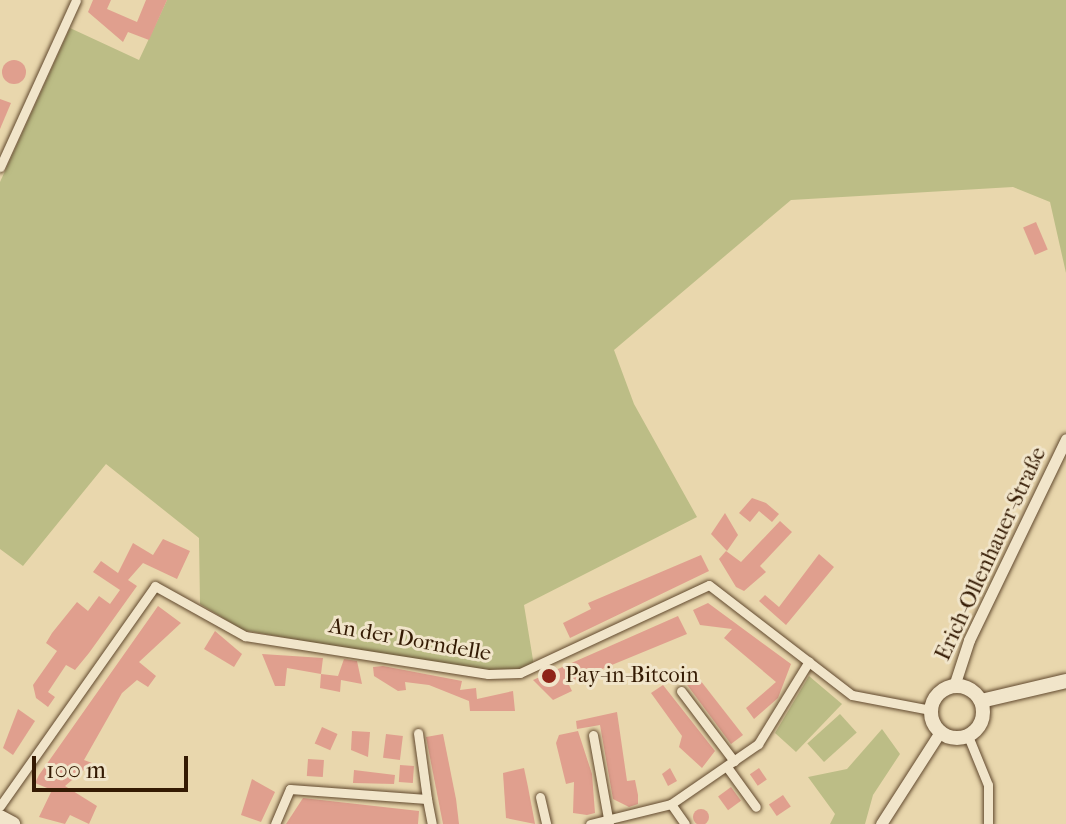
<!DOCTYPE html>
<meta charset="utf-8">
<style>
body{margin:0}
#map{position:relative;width:1066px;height:824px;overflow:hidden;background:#e9d7ad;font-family:"IM FELL French Canon",serif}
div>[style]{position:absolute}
.green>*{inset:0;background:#bcbd86;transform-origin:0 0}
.building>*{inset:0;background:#e09f8e;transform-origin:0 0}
.round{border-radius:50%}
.roads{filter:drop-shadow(0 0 2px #61492e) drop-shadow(0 0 2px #61492e)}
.minor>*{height:9px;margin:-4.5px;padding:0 4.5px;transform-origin:4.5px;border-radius:4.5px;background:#f1e5ca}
.tertiary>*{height:11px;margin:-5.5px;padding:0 5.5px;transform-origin:5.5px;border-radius:5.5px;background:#f1e5ca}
.secondary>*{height:14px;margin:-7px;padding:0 7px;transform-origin:7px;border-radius:7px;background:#f1e5ca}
.secondary>.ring{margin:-7px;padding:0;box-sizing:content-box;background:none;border:14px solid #f1e5ca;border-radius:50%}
.dots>*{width:22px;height:22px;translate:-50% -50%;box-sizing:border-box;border:4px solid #f1e5ca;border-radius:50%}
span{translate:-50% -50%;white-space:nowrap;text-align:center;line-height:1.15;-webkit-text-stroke:6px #f1e5ca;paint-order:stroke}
.street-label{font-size:22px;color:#341a03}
.poi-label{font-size:22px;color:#341a03}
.left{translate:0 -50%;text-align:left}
.scale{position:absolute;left:32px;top:756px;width:156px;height:36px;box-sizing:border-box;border:4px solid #341a03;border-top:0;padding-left:10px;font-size:24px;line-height:28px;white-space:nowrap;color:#341a03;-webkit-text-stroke:6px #f1e5ca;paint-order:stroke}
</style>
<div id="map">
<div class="green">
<div style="clip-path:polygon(167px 0,1066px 0,1066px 273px,1050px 202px,1013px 187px,791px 200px,614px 350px,634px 404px,697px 517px,524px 605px,534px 666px,488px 674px,243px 630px,200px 604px,199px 538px,106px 464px,23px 566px,0 549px,0 182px,70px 28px,139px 60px)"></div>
<div style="clip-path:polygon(809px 676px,842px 704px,796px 752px,775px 733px)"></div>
<div style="left:840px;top:714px;width:25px;height:44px;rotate:48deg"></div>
<div style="clip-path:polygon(882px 729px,900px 754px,873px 795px,865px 824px,830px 824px,835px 814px,808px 777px,847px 769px)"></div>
</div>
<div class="building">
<div style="clip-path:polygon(93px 0,111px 0,107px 9px,137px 22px,146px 0,167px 0,149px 40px,128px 32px,123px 42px,88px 12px)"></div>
<div class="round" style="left:2px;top:60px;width:24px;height:24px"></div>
<div style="clip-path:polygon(0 99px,11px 103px,0 129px)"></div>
<div style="left:1036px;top:222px;width:30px;height:14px;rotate:67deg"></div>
<div style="clip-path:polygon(752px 498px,766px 503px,779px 514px,772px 522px,759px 511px,750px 522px,739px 513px)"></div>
<div style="clip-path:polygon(725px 513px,738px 535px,727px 551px,711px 534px)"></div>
<div style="clip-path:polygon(780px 521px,792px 532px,760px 566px,766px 572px,744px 591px,736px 587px,719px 559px,726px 551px,741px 562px)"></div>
<div style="clip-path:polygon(163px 539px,190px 551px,177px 579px,143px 563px,128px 580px,137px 586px,89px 653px,75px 670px,66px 665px,48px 692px,55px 697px,48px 707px,36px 698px,33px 685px,57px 651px,46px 643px,52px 633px,77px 602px,88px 611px,99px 596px,110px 604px,120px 590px,93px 572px,101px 561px,118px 573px,133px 543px,153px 555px)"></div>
<div style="clip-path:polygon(819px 554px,834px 567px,786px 625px,759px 601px,765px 595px,779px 607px)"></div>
<div style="clip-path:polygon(701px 555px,709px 571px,570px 638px,563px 623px,591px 609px,588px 603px)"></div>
<div style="clip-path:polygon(708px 603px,791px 664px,778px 698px,754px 719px,746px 708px,776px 682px,724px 638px,732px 629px,700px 625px,693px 610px)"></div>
<div style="clip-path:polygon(158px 606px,181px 623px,139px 662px,156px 676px,148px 687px,137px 680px,122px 693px,84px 760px,92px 763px,65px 786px,97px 806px,89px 824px,70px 815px,65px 824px,39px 817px,52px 790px,35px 783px,39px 775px)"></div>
<div style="clip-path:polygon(678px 616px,687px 634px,568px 683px,572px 691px,553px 700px,533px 680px)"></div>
<div style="clip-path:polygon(215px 631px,242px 654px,234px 667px,204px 649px)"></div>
<div style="clip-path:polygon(262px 654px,323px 658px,321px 674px,287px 668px,285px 686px,275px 686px)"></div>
<div style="clip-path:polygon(344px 659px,357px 661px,362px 684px,341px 680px,340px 692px,320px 688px,321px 674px,338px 676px)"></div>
<div style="clip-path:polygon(383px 666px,462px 681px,460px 690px,476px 688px,477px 699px,513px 691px,515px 711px,470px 711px,469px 701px,429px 685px,405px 682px,406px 690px,398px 691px,374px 676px,373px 667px)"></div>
<div style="clip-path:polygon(693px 671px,743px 735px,731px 744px,682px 678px)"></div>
<div style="clip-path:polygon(663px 685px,715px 751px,702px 768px,679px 747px,682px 736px,651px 693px)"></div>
<div style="clip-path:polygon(18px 709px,35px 721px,13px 755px,3px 748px)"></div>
<div style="clip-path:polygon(617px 712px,627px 781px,635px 780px,638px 795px,638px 804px,629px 807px,613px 799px,600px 725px,577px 729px,576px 721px)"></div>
<div style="left:322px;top:727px;width:17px;height:18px;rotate:24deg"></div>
<div style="clip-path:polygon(352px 731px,370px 732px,368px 757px,351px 750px)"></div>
<div style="clip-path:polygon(578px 731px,592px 774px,595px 813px,587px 815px,573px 813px,574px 782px,566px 784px,556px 743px,559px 735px)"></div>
<div style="left:386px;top:734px;width:17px;height:24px;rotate:7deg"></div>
<div style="clip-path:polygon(443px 734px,456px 799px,459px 824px,443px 824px,426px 737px)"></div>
<div style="left:308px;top:759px;width:16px;height:17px;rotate:4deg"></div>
<div style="left:400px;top:765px;width:14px;height:17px;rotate:4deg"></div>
<div style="clip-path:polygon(524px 768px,528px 787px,535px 824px,506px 818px,503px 773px)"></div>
<div style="clip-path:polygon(670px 768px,677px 781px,668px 786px,662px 774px)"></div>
<div style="left:759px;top:768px;width:14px;height:11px;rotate:56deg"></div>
<div style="clip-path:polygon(354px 770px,395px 775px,394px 784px,353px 783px)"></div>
<div style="clip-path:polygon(252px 779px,275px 792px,261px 822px,241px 815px)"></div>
<div style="left:731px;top:787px;width:17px;height:16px;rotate:54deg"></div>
<div style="left:783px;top:795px;width:14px;height:17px;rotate:56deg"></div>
<div style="clip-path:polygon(303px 798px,419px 811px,418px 824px,286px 824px)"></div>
<div class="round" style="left:693px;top:809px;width:16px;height:16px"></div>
</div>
<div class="roads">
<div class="minor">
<div style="left:0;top:167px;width:183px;rotate:-65.5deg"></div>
<div style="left:681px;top:691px;width:88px;rotate:52.9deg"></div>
<div style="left:418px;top:733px;width:67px;rotate:82.2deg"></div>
<div style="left:593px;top:735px;width:90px;rotate:79.8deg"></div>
<div style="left:968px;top:736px;width:53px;rotate:67.8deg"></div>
<div style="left:988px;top:785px;width:39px;rotate:90deg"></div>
<div style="left:727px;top:767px;width:49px;rotate:54.1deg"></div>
<div style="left:540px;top:797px;width:28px;rotate:77deg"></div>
<div style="left:671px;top:804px;width:24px;rotate:55deg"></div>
<div style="left:0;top:806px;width:269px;rotate:-54.8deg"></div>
<div style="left:155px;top:586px;width:103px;rotate:29.1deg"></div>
<div style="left:245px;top:636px;width:246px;rotate:8.9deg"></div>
<div style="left:488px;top:674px;width:32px;rotate:-2deg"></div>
<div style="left:520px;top:673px;width:208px;rotate:-25deg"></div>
<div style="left:709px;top:585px;width:180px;rotate:37.6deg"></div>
<div style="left:852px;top:695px;width:80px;rotate:10.8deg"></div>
<div style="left:275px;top:824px;width:38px;rotate:-67deg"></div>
<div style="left:290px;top:789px;width:137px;rotate:4.2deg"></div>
<div style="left:427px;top:799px;width:25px;rotate:79deg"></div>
<div style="left:590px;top:824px;width:83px;rotate:-13.9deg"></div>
<div style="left:671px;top:804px;width:106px;rotate:-34.6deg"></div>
<div style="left:758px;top:744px;width:97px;rotate:-58.4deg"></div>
</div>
<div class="tertiary">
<div style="left:954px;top:686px;width:48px;rotate:-71.9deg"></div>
<div style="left:969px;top:640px;width:223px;rotate:-64.2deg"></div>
<div style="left:881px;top:824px;width:109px;rotate:-57.3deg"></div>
</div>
<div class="secondary">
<div class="ring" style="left:931px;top:686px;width:38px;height:38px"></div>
<div style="left:981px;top:701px;width:87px;rotate:-13.2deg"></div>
<div style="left:0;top:817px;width:15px;rotate:28deg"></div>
</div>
</div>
<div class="dots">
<div style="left:549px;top:676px;background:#8f2418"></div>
</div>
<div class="street-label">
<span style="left:991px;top:554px;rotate:-65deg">Erich-Ollenhauer-Straße</span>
<span style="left:410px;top:640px;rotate:10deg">An der Dorndelle</span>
</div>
<div class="poi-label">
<span class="left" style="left:565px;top:676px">Pay-in-Bitcoin</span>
</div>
<div class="scale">100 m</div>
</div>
